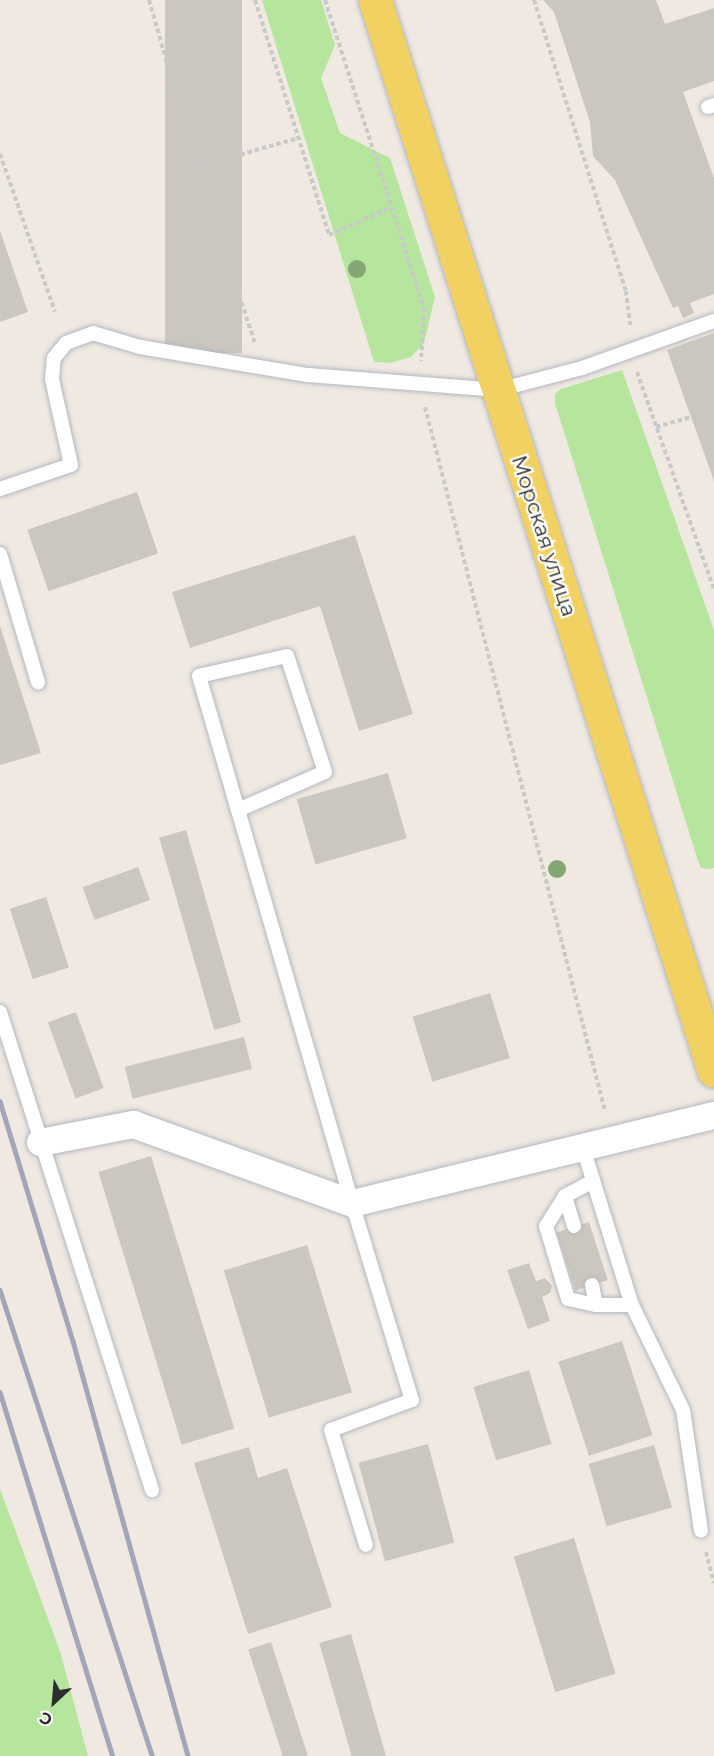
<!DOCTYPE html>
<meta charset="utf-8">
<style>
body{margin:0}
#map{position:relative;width:714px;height:1756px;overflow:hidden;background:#efe9e1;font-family:Montserrat,sans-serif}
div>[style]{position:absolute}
.green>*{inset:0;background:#b6e59e}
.building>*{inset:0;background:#cbc7bf;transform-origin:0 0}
.path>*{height:4px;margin-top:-2px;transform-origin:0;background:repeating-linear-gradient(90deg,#c9c9c9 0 4.5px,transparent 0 7.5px)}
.roads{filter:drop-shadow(0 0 2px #b4b7c1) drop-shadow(0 0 2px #b4b7c1)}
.service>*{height:14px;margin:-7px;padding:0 7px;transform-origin:7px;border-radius:7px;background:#fff}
.minor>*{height:27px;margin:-13.5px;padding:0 13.5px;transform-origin:13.5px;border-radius:13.5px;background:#fff}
.primary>*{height:33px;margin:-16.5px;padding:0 16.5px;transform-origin:16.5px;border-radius:16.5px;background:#f2d163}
.rail>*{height:4.5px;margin:-2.25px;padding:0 2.25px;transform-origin:2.25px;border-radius:2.25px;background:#a3a6b8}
.trees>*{width:18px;height:18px;margin:-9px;border-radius:50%;background:#84a574}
span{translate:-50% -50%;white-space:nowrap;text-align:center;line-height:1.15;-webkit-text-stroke:4.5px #fff;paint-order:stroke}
.street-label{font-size:21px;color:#2e2e2e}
.north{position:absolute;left:24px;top:1672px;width:60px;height:60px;-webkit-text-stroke:4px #fff;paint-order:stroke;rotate:206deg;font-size:16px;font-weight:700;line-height:24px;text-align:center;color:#2e2e2e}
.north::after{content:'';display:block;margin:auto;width:21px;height:27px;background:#2e2e2e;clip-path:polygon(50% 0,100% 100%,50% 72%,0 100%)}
</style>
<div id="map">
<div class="green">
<div style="clip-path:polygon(262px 0,321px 0,335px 45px,321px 78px,340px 133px,390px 158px,435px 297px,424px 343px,411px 357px,390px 363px,374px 362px)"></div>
<div style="clip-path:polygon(622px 370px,714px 630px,714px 868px,708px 869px,701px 868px,698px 861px,555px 403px,555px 394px,561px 389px)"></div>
<div style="clip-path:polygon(0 1489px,60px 1651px,88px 1756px,0 1756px)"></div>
</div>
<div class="building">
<div style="left:165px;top:0;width:77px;height:353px"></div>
<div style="clip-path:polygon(543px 0,656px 0,665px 24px,714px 8px,714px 81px,683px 92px,714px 178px,714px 294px,690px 303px,694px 313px,683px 318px,678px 306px,673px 308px,615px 180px,593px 156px,590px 122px,554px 12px)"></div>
<div style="clip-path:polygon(0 231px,28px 312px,0 322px)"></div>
<div style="clip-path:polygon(714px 333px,714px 481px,667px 350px)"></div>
<div style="left:137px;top:492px;width:65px;height:116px;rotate:71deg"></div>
<div style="clip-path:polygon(355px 535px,413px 714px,359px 731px,320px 606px,190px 648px,172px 592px)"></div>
<div style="clip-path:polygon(0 626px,41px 753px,0 765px)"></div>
<div style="left:388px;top:773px;width:68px;height:95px;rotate:74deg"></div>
<div style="left:186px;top:830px;width:200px;height:28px;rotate:74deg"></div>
<div style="left:138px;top:867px;width:35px;height:59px;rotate:70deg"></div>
<div style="left:46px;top:897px;width:74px;height:38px;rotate:72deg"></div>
<div style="left:490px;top:993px;width:68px;height:81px;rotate:73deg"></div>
<div style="left:76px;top:1012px;width:81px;height:30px;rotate:70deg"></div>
<div style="left:244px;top:1037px;width:33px;height:123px;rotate:76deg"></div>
<div style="left:151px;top:1156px;width:285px;height:55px;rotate:73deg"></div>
<div style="left:589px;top:1222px;width:61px;height:34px;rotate:72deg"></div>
<div style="left:307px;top:1245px;width:154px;height:87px;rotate:73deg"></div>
<div style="clip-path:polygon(529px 1263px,536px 1281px,545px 1278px,552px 1286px,550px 1293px,542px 1297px,550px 1321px,528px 1329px,507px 1270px)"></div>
<div style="left:622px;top:1341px;width:99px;height:67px;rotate:72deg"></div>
<div style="left:529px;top:1370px;width:77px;height:58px;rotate:73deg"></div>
<div style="left:428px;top:1444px;width:102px;height:72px;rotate:75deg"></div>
<div style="left:654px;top:1445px;width:65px;height:68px;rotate:74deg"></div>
<div style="clip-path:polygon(249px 1447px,258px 1478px,287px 1468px,332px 1607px,248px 1634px,194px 1463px)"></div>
<div style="left:574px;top:1538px;width:142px;height:63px;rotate:73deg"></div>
<div style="left:351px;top:1634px;width:127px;height:33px;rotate:74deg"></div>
<div style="left:271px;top:1642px;width:120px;height:24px;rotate:72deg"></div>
</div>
<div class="path">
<div style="left:149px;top:0;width:174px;rotate:74deg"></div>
<div style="left:197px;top:167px;width:105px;rotate:-16deg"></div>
<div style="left:255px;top:0;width:246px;rotate:72.5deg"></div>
<div style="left:329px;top:235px;width:67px;rotate:-23.9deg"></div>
<div style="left:325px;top:0;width:324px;rotate:72.2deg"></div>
<div style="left:424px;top:308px;width:53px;rotate:93.2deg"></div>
<div style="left:534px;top:0;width:305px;rotate:72.5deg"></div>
<div style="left:626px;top:291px;width:35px;rotate:83deg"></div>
<div style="left:0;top:154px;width:167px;rotate:70.8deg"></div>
<div style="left:197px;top:167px;width:185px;rotate:71.8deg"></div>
<div style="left:637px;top:372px;width:230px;rotate:70.5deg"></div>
<div style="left:425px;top:407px;width:727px;rotate:75.66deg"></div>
<div style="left:656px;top:427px;width:36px;rotate:-16deg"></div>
<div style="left:706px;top:1552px;width:32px;rotate:76deg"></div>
</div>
<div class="roads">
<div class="service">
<div style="left:708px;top:107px;width:6px;rotate:-18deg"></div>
<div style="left:0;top:489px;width:75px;rotate:-18.7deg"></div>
<div style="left:71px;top:465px;width:88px;rotate:-102.5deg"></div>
<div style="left:52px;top:379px;width:21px;rotate:-85deg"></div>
<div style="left:54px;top:358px;width:19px;rotate:-51deg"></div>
<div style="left:66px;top:343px;width:29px;rotate:-20deg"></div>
<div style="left:93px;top:333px;width:49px;rotate:16.6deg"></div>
<div style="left:140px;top:347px;width:170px;rotate:9.5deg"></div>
<div style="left:308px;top:375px;width:191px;rotate:4.5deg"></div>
<div style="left:498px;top:390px;width:87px;rotate:-14.7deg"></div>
<div style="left:582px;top:368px;width:140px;rotate:-19.6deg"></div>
<div style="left:0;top:554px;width:134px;rotate:73.5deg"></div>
<div style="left:238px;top:810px;width:95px;rotate:-23.6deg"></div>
<div style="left:325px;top:772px;width:122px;rotate:-108.1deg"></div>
<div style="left:287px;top:656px;width:90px;rotate:167.2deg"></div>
<div style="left:199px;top:676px;width:140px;rotate:73.8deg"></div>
<div style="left:238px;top:810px;width:409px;rotate:73.8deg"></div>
<div style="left:352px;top:1203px;width:206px;rotate:73.1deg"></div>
<div style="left:412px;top:1400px;width:86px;rotate:159.7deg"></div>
<div style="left:331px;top:1430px;width:120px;rotate:73.1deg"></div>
<div style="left:0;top:1012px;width:502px;rotate:72.36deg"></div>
<div style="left:583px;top:1148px;width:164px;rotate:72.7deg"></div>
<div style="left:632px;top:1305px;width:117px;rotate:64.1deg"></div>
<div style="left:683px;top:1410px;width:122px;rotate:81.5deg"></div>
<div style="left:565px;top:1196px;width:36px;rotate:122deg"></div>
<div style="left:546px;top:1226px;width:76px;rotate:73.2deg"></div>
<div style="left:568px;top:1299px;width:29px;rotate:12deg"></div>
<div style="left:574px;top:1226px;width:31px;rotate:-107deg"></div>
<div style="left:565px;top:1196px;width:32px;rotate:-28deg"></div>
<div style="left:592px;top:1285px;width:20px;rotate:79deg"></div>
<div style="left:596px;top:1305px;width:36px"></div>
</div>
<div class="minor">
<div style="left:40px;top:1142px;width:95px;rotate:-11deg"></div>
<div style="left:133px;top:1124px;width:233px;rotate:19.8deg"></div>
<div style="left:352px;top:1203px;width:373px;rotate:-13.7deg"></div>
</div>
<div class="primary">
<div style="left:375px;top:0;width:1123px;rotate:72.44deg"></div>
</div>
</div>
<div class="rail">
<div style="left:0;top:1101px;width:251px;rotate:73.1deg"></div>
<div style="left:73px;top:1341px;width:431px;rotate:74.5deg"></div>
<div style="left:0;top:1290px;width:490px;rotate:71.9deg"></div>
<div style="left:0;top:1392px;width:381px;rotate:72.8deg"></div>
</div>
<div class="trees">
<div style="left:357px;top:269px"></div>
<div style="left:557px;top:869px"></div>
</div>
<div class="street-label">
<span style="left:544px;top:536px;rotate:72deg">Морская улица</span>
</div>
<div class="north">С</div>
</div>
